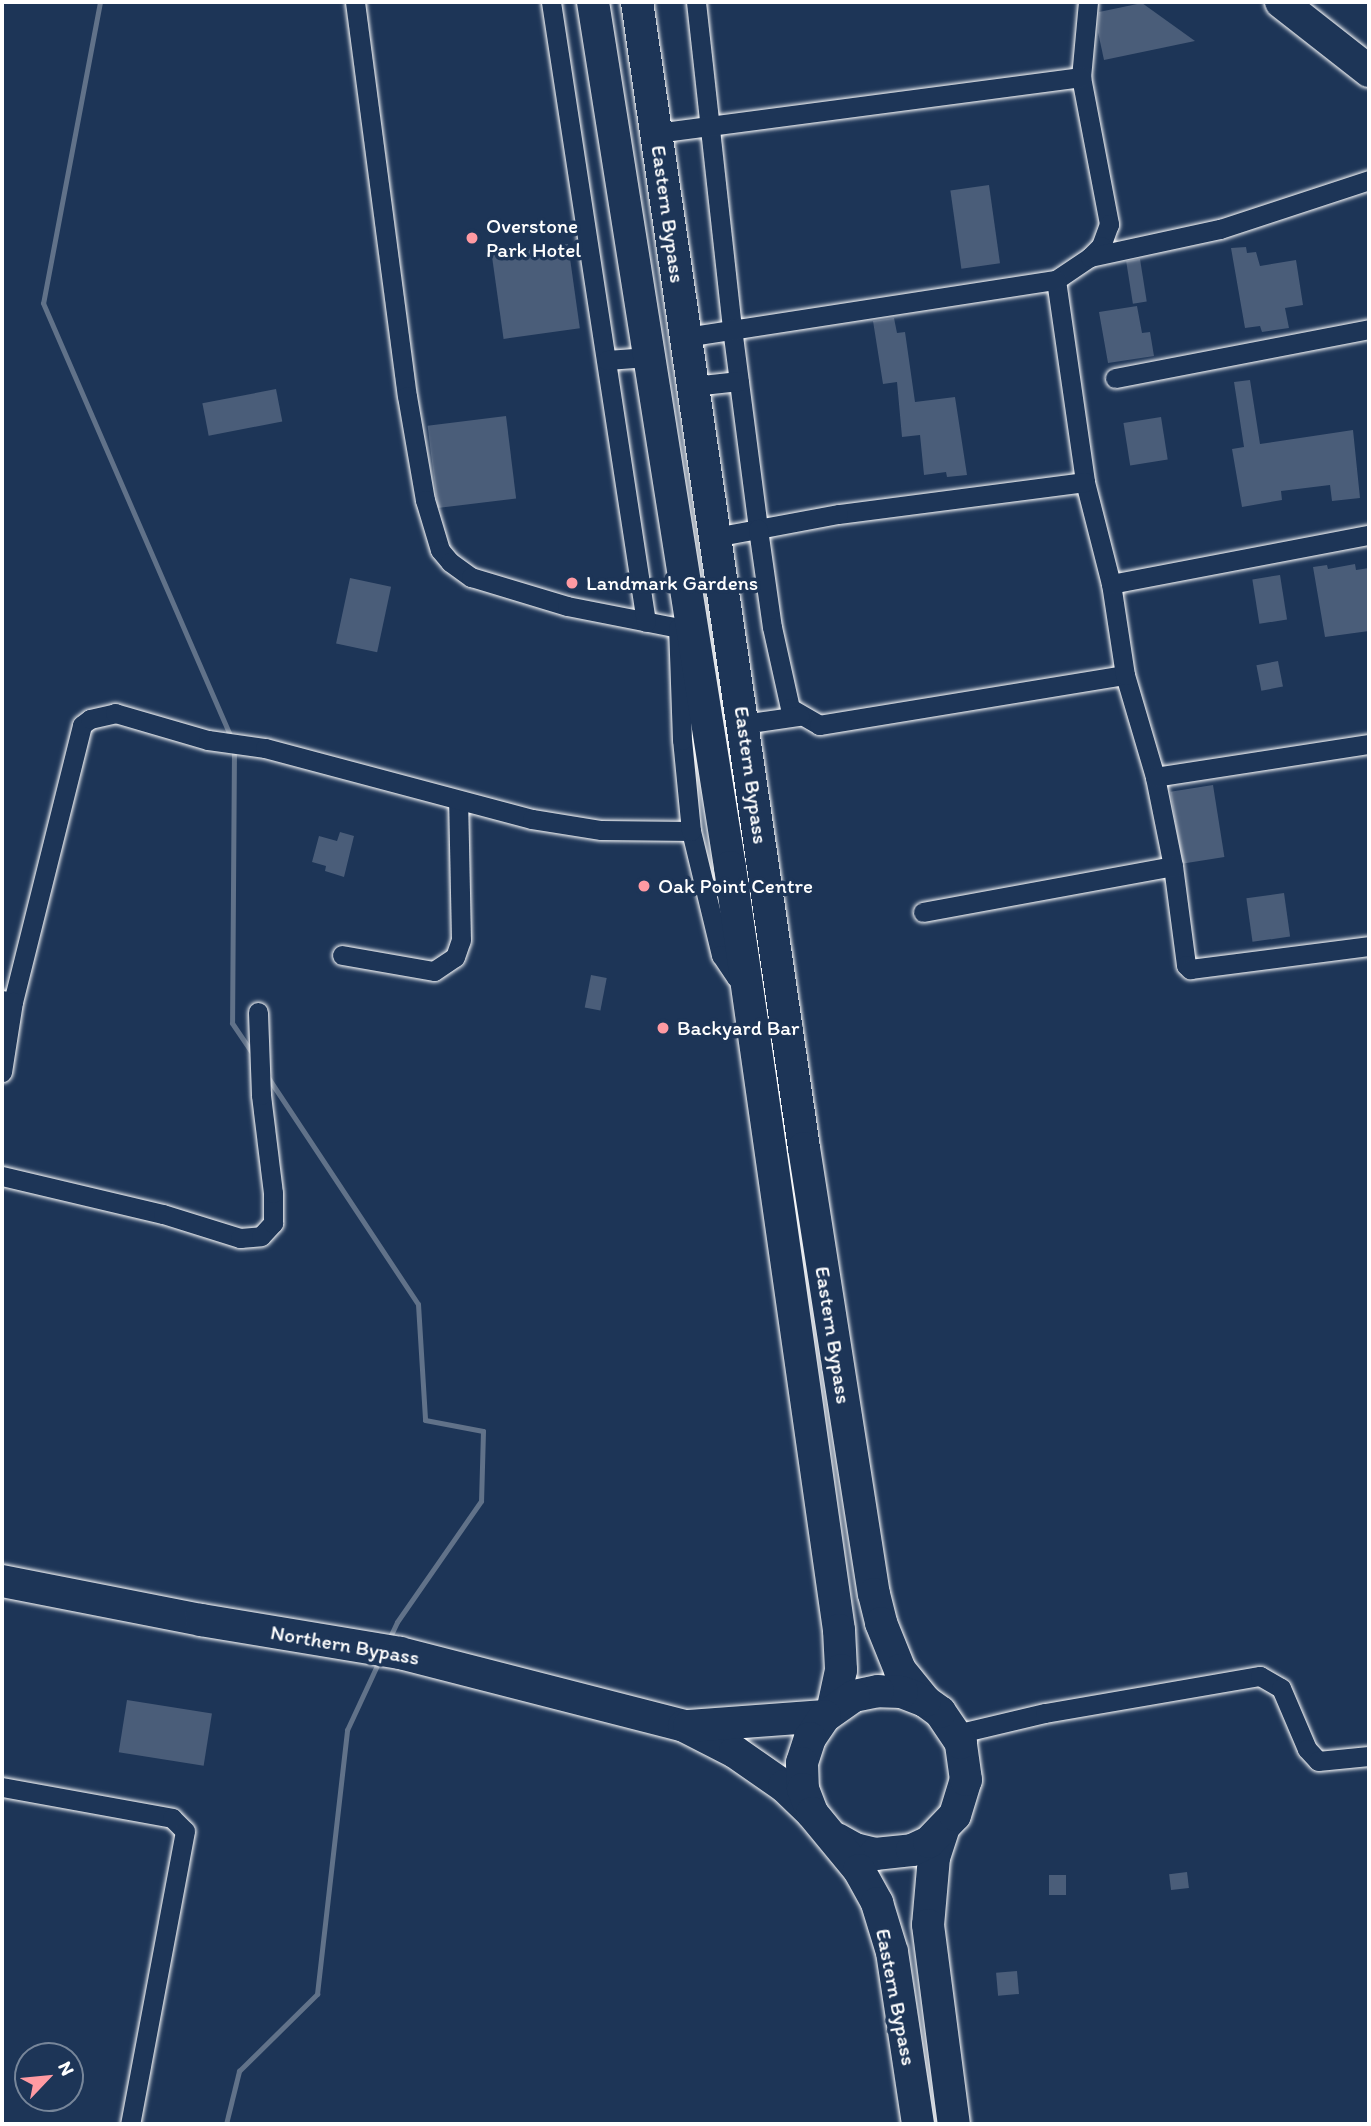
<!DOCTYPE html>
<style>
body{margin:0}
#map{position:relative;width:1371px;height:2126px;overflow:hidden;background:#1d3557;font-family:Itim,sans-serif}
div>[style]{position:absolute}
.stream>*{height:5px;margin:-2.5px;padding:0 2.5px;transform-origin:2.5px;border-radius:2.5px;background:#617289}
.building>*{inset:0;background:#4a5d79;transform-origin:0 0}
.roads{filter:drop-shadow(0 0 2px #fff) drop-shadow(0 0 2px #fff)}
.street>*{height:19px;margin:-9.5px;padding:0 9.5px;transform-origin:9.5px;border-radius:9.5px;background:#1d3557}
.primary>*{height:32px;margin:-16px;padding:0 16px;transform-origin:16px;border-radius:16px;background:#1d3557}
.dots>*{width:19px;height:19px;translate:-50% -50%;box-sizing:border-box;border:4px solid #1d3557;border-radius:50%}
span{translate:-50% -50%;white-space:nowrap;text-align:center;line-height:1.15;-webkit-text-stroke:7px #1d3557;paint-order:stroke}
.street-label{font-size:21px;color:#fff}
.poi-label{font-size:21px;color:#fff}
.left{translate:0 -50%;text-align:left}
.frame{position:absolute;inset:0;border:4px solid #fff;pointer-events:none}
.north{position:absolute;left:14px;top:2042px;width:70px;height:70px;box-sizing:border-box;background:#1d3557;border:2px solid #77869a;border-radius:50%;rotate:64deg;font-size:19px;font-weight:700;line-height:28px;text-align:center;color:#fff}
.north::after{content:'';display:block;margin:auto;width:24px;height:32px;background:#ff9aa2;clip-path:polygon(50% 0,100% 100%,50% 72%,0 100%)}
</style>
<div id="map">
<div class="stream">
<div style="left:100px;top:2px;width:306px;rotate:100.7deg"></div>
<div style="left:43px;top:303px;width:474px;rotate:66.6deg"></div>
<div style="left:234px;top:747px;width:276px;rotate:90.4deg"></div>
<div style="left:232px;top:1023px;width:40px;rotate:56deg"></div>
<div style="left:267px;top:1076px;width:273px;rotate:56.5deg"></div>
<div style="left:418px;top:1304px;width:116px;rotate:86.5deg"></div>
<div style="left:425px;top:1420px;width:59px;rotate:10.7deg"></div>
<div style="left:483px;top:1431px;width:70px;rotate:91.6deg"></div>
<div style="left:481px;top:1501px;width:147px;rotate:124.8deg"></div>
<div style="left:397px;top:1622px;width:21px;rotate:115deg"></div>
<div style="left:226px;top:2124px;width:55px;rotate:-76.2deg"></div>
<div style="left:239px;top:2071px;width:110px;rotate:-44.6deg"></div>
<div style="left:317px;top:1994px;width:266px;rotate:-83.5deg"></div>
<div style="left:347px;top:1730px;width:78px;rotate:-65.1deg"></div>
</div>
<div class="building">
<div style="clip-path:polygon(1142px 3px,1195px 41px,1104px 60px,1098px 32px,1099px 12px)"></div>
<div style="left:989px;top:185px;width:79px;height:39px;rotate:82deg"></div>
<div style="left:568px;top:244px;width:85px;height:77px;rotate:82deg"></div>
<div style="clip-path:polygon(1246px 247px,1247px 253px,1256px 252px,1260px 266px,1296px 260px,1303px 305px,1285px 308px,1289px 328px,1262px 332px,1260px 326px,1245px 328px,1231px 248px)"></div>
<div style="left:1140px;top:259px;width:43px;height:14px;rotate:81deg"></div>
<div style="clip-path:polygon(1137px 306px,1142px 333px,1150px 332px,1154px 356px,1108px 363px,1099px 312px)"></div>
<div style="clip-path:polygon(894px 318px,897px 333px,905px 332px,915px 402px,955px 397px,967px 475px,947px 477px,946px 472px,924px 475px,920px 435px,902px 437px,897px 382px,883px 384px,873px 321px)"></div>
<div style="clip-path:polygon(1250px 380px,1260px 444px,1353px 430px,1360px 498px,1332px 501px,1330px 485px,1281px 491px,1282px 500px,1242px 507px,1232px 449px,1244px 447px,1234px 382px)"></div>
<div style="left:276px;top:389px;width:33px;height:75px;rotate:79deg"></div>
<div style="left:506px;top:416px;width:83px;height:79px;rotate:83deg"></div>
<div style="left:1161px;top:417px;width:43px;height:38px;rotate:81deg"></div>
<div style="clip-path:polygon(1355px 564px,1356px 570px,1369px 568px,1369px 631px,1325px 637px,1313px 567px,1327px 565px,1328px 569px)"></div>
<div style="left:1280px;top:575px;width:45px;height:28px;rotate:81deg"></div>
<div style="left:350px;top:578px;width:42px;height:67px;rotate:12deg"></div>
<div style="left:1278px;top:661px;width:26px;height:22px;rotate:79deg"></div>
<div style="left:1213px;top:785px;width:73px;height:43px;rotate:81deg"></div>
<div style="clip-path:polygon(340px 832px,354px 836px,344px 877px,325px 871px,326px 866px,312px 862px,319px 836px,337px 841px)"></div>
<div style="left:1284px;top:893px;width:44px;height:38px;rotate:82deg"></div>
<div style="left:591px;top:975px;width:16px;height:33px;rotate:11deg"></div>
<div style="left:127px;top:1700px;width:86px;height:53px;rotate:9deg"></div>
<div style="left:1187px;top:1872px;width:16px;height:18px;rotate:83deg"></div>
<div style="left:1049px;top:1875px;width:17px;height:20px"></div>
<div style="left:1017px;top:1971px;width:23px;height:21px;rotate:85deg"></div>
</div>
<div class="roads">
<div class="street">
<div style="left:355px;top:2px;width:397px;rotate:82.5deg"></div>
<div style="left:407px;top:396px;width:106px;rotate:80.2deg"></div>
<div style="left:425px;top:500px;width:52px;rotate:73.3deg"></div>
<div style="left:440px;top:550px;width:16px;rotate:50deg"></div>
<div style="left:450px;top:562px;width:26px;rotate:36deg"></div>
<div style="left:471px;top:577px;width:100px;rotate:16.8deg"></div>
<div style="left:567px;top:606px;width:124px;rotate:11.1deg"></div>
<div style="left:551px;top:2px;width:627px;rotate:81.29deg"></div>
<div style="left:696px;top:2px;width:328px;rotate:83.7deg"></div>
<div style="left:732px;top:328px;width:203px;rotate:82.6deg"></div>
<div style="left:758px;top:529px;width:44px;rotate:169.5deg"></div>
<div style="left:1088px;top:2px;width:75px;rotate:95.3deg"></div>
<div style="left:1081px;top:77px;width:150px;rotate:79.2deg"></div>
<div style="left:1109px;top:224px;width:23px;rotate:110deg"></div>
<div style="left:1101px;top:246px;width:16px;rotate:135deg"></div>
<div style="left:1090px;top:257px;width:41px;rotate:145.9deg"></div>
<div style="left:1056px;top:280px;width:204px;rotate:81.8deg"></div>
<div style="left:1085px;top:482px;width:105px;rotate:75.7deg"></div>
<div style="left:656px;top:133px;width:429px;rotate:-7.5deg"></div>
<div style="left:1090px;top:257px;width:133px;rotate:-12.2deg"></div>
<div style="left:1220px;top:229px;width:157px;rotate:-18.2deg"></div>
<div style="left:686px;top:337px;width:374px;rotate:-8.8deg"></div>
<div style="left:607px;top:360px;width:41px;rotate:-4.2deg"></div>
<div style="left:1115px;top:378px;width:259px;rotate:-10.9deg"></div>
<div style="left:693px;top:386px;width:46px;rotate:-6.2deg"></div>
<div style="left:1085px;top:482px;width:249px;rotate:172.6deg"></div>
<div style="left:838px;top:514px;width:81px;rotate:169.4deg"></div>
<div style="left:758px;top:529px;width:99px;rotate:81.9deg"></div>
<div style="left:772px;top:627px;width:83px;rotate:77.5deg"></div>
<div style="left:790px;top:708px;width:34px;rotate:30deg"></div>
<div style="left:819px;top:725px;width:310px;rotate:-9.3deg"></div>
<div style="left:1125px;top:675px;width:106px;rotate:73.6deg"></div>
<div style="left:1155px;top:777px;width:91px;rotate:78.6deg"></div>
<div style="left:1173px;top:866px;width:100px;rotate:82.5deg"></div>
<div style="left:1186px;top:965px;width:6px;rotate:45deg"></div>
<div style="left:1190px;top:969px;width:180px;rotate:-7.3deg"></div>
<div style="left:1125px;top:675px;width:92px;rotate:-98.7deg"></div>
<div style="left:1111px;top:584px;width:263px;rotate:-10.8deg"></div>
<div style="left:743px;top:724px;width:57px;rotate:-8.1deg"></div>
<div style="left:1155px;top:777px;width:217px;rotate:-8.8deg"></div>
<div style="left:691px;top:831px;width:128px;rotate:76.4deg"></div>
<div style="left:721px;top:955px;width:27px;rotate:56deg"></div>
<div style="left:736px;top:977px;width:13px;rotate:29deg"></div>
<div style="left:923px;top:912px;width:254px;rotate:-10.4deg"></div>
<div style="left:342px;top:955px;width:93px;rotate:9.9deg"></div>
<div style="left:434px;top:971px;width:25px;rotate:-34deg"></div>
<div style="left:455px;top:957px;width:18px;rotate:-71deg"></div>
<div style="left:461px;top:940px;width:139px;rotate:-91.2deg"></div>
<div style="left:2px;top:1000px;width:11px;rotate:10deg"></div>
<div style="left:13px;top:1002px;width:285px;rotate:-76deg"></div>
<div style="left:82px;top:725px;width:10px;rotate:-37deg"></div>
<div style="left:90px;top:719px;width:26px;rotate:-13deg"></div>
<div style="left:115px;top:713px;width:97px;rotate:16.2deg"></div>
<div style="left:208px;top:740px;width:58px;rotate:8deg"></div>
<div style="left:265px;top:748px;width:276px;rotate:14.9deg"></div>
<div style="left:532px;top:819px;width:70px;rotate:9.1deg"></div>
<div style="left:601px;top:830px;width:90px;rotate:0.6deg"></div>
<div style="left:691px;top:831px;width:91px;rotate:-95.6deg"></div>
<div style="left:682px;top:740px;width:112px;rotate:-92deg"></div>
<div style="left:2px;top:1072px;width:71px;rotate:-81.1deg"></div>
<div style="left:2px;top:1176px;width:165px;rotate:13.3deg"></div>
<div style="left:163px;top:1214px;width:81px;rotate:17.3deg"></div>
<div style="left:240px;top:1238px;width:21px;rotate:-5deg"></div>
<div style="left:261px;top:1236px;width:18px;rotate:-47deg"></div>
<div style="left:273px;top:1223px;width:30px;rotate:-90deg"></div>
<div style="left:273px;top:1193px;width:99px;rotate:-97deg"></div>
<div style="left:261px;top:1095px;width:83px;rotate:-92.1deg"></div>
<div style="left:956px;top:1734px;width:91px;rotate:-13.3deg"></div>
<div style="left:1045px;top:1713px;width:218px;rotate:-9.8deg"></div>
<div style="left:1260px;top:1676px;width:24px;rotate:30deg"></div>
<div style="left:1281px;top:1688px;width:66px;rotate:66.9deg"></div>
<div style="left:1307px;top:1749px;width:16px;rotate:47deg"></div>
<div style="left:1318px;top:1761px;width:51px;rotate:-5.6deg"></div>
<div style="left:2px;top:1787px;width:173px;rotate:10.3deg"></div>
<div style="left:172px;top:1818px;width:18px;rotate:45deg"></div>
<div style="left:185px;top:1831px;width:298px;rotate:100.6deg"></div>
</div>
<div class="primary">
<div style="left:593px;top:2px;width:876px;rotate:81deg"></div>
<div style="left:730px;top:867px;width:771px;rotate:81.87deg"></div>
<div style="left:839px;top:1630px;width:40px;rotate:87.1deg"></div>
<div style="left:841px;top:1670px;width:39px;rotate:102deg"></div>
<div style="left:637px;top:2px;width:1158px;rotate:81.71deg"></div>
<div style="left:804px;top:1148px;width:451px;rotate:81.1deg"></div>
<div style="left:874px;top:1594px;width:30px;rotate:76deg"></div>
<div style="left:881px;top:1623px;width:51px;rotate:68deg"></div>
<div style="left:900px;top:1670px;width:40px;rotate:51deg"></div>
<div style="left:1281px;top:2px;width:112px;rotate:38.1deg"></div>
<div style="left:2px;top:1581px;width:203px;rotate:11.1deg"></div>
<div style="left:201px;top:1620px;width:202px;rotate:9.4deg"></div>
<div style="left:400px;top:1653px;width:293px;rotate:14.4deg"></div>
<div style="left:684px;top:1726px;width:57px;rotate:27deg"></div>
<div style="left:735px;top:1752px;width:60px;rotate:34.8deg"></div>
<div style="left:784px;top:1786px;width:39px;rotate:44deg"></div>
<div style="left:689px;top:1726px;width:136px;rotate:-4.2deg"></div>
<div style="left:943px;top:1830px;width:28px;rotate:108deg"></div>
<div style="left:934px;top:1857px;width:68px;rotate:95deg"></div>
<div style="left:928px;top:1925px;width:201px;rotate:82.6deg"></div>
<div style="left:837px;top:1839px;width:21px;rotate:29deg"></div>
<div style="left:855px;top:1849px;width:21px;rotate:14deg"></div>
<div style="left:875px;top:1854px;width:37px;rotate:-6deg"></div>
<div style="left:912px;top:1850px;width:19px;rotate:-25deg"></div>
<div style="left:929px;top:1842px;width:37px;rotate:-46deg"></div>
<div style="left:955px;top:1815px;width:37px;rotate:-73deg"></div>
<div style="left:966px;top:1780px;width:37px;rotate:-98deg"></div>
<div style="left:961px;top:1743px;width:37px;rotate:-124deg"></div>
<div style="left:940px;top:1712px;width:19px;rotate:-144deg"></div>
<div style="left:925px;top:1701px;width:25px;rotate:-159deg"></div>
<div style="left:902px;top:1692px;width:24px;rotate:-178deg"></div>
<div style="left:878px;top:1691px;width:25px;rotate:168deg"></div>
<div style="left:854px;top:1696px;width:35px;rotate:145deg"></div>
<div style="left:825px;top:1716px;width:27px;rotate:124deg"></div>
<div style="left:810px;top:1738px;width:26px;rotate:108deg"></div>
<div style="left:802px;top:1763px;width:26px;rotate:88deg"></div>
<div style="left:803px;top:1789px;width:26px;rotate:69deg"></div>
<div style="left:812px;top:1813px;width:74px;rotate:50.5deg"></div>
<div style="left:859px;top:1870px;width:38px;rotate:61deg"></div>
<div style="left:877px;top:1903px;width:51px;rotate:73deg"></div>
<div style="left:892px;top:1952px;width:174px;rotate:81.4deg"></div>
</div>
</div>
<div class="dots">
<div style="left:472px;top:238px;background:#ff9aa2"></div>
<div style="left:572px;top:583px;background:#ff9aa2"></div>
<div style="left:644px;top:886px;background:#ff9aa2"></div>
<div style="left:663px;top:1028px;background:#ff9aa2"></div>
</div>
<div class="street-label">
<span style="left:668px;top:214px;rotate:82deg">Eastern Bypass</span>
<span style="left:751px;top:775px;rotate:82deg">Eastern Bypass</span>
<span style="left:833px;top:1335px;rotate:81deg">Eastern Bypass</span>
<span style="left:345px;top:1645px;rotate:10deg">Northern Bypass</span>
<span style="left:896px;top:1997px;rotate:79deg">Eastern Bypass</span>
</div>
<div class="poi-label">
<span class="left" style="left:486px;top:238px">Overstone<br>Park Hotel</span>
<span class="left" style="left:586px;top:583px">Landmark Gardens</span>
<span class="left" style="left:658px;top:886px">Oak Point Centre</span>
<span class="left" style="left:677px;top:1028px">Backyard Bar</span>
</div>
<div class="frame"></div>
<div class="north">N</div>
</div>
